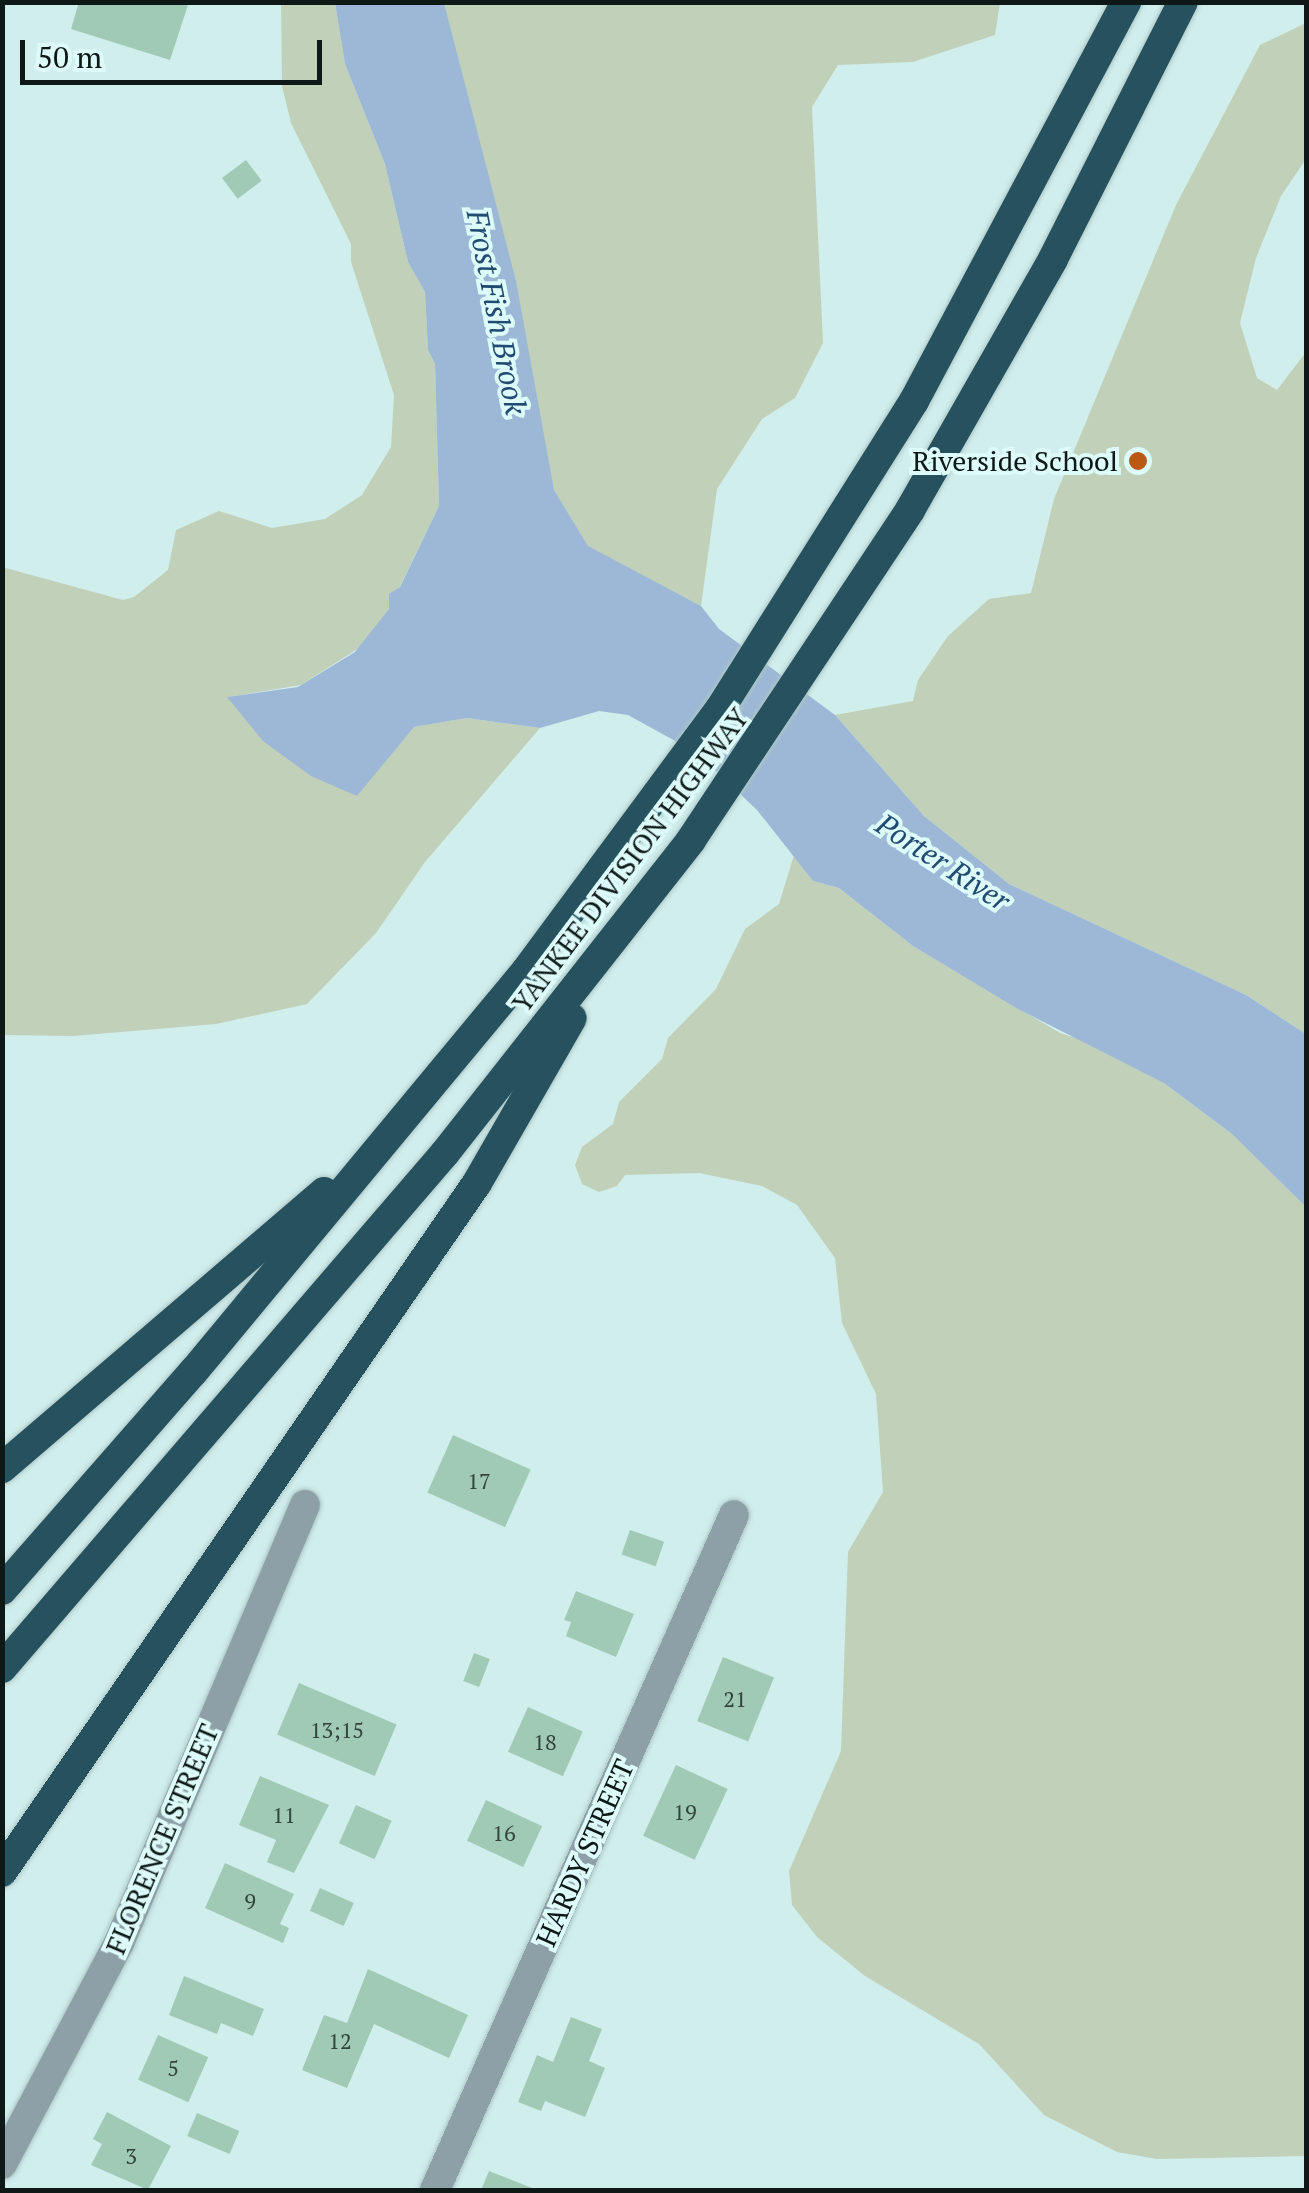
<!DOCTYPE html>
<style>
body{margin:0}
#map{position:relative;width:1309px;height:2193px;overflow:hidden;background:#d0eeec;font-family:"PT Serif",serif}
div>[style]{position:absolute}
.green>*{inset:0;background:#c1d0b9}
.water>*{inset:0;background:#9cb8d6}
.building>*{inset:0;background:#a0cab5;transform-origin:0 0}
.roads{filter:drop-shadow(0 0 2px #adc7c6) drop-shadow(0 0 2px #adc7c6)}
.minor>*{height:30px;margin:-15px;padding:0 15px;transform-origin:15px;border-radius:15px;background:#8da0a7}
.highway>*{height:30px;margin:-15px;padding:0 15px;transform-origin:15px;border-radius:15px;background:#26515e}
.dots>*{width:28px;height:28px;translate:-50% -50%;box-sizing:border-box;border:5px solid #ddfbf9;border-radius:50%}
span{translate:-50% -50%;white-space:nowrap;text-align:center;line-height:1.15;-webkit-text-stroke:8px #ddfbf9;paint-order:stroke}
.number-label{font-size:22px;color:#32443e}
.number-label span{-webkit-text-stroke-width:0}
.poi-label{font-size:28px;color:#0d1817}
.right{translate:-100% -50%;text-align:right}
.street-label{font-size:28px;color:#0d1817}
.water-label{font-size:30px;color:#214b73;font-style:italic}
.frame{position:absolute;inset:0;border:5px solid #0d1817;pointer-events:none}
.scale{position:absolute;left:20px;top:40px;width:302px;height:45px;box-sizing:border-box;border:5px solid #0d1817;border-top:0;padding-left:12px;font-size:30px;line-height:35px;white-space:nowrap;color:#0d1817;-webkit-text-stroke:8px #ddfbf9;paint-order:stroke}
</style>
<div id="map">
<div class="green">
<div style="clip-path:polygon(281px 3px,335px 3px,345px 64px,385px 164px,408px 262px,425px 292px,428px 350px,435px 364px,439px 506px,385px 617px,359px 648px,301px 685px,228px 697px,371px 772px,414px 727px,467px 718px,540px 728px,425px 862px,376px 933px,307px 1004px,216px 1024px,73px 1036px,3px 1035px,2px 567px,123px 600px,134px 597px,168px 570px,176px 530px,219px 511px,272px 528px,325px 519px,362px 495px,391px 447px,394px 395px,351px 262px,351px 244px,291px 123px,282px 86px)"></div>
<div style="clip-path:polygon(444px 3px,1000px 3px,995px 35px,913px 62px,838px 65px,812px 107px,823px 343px,795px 398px,762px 419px,717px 489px,701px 606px,588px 547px,554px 490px)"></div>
<div style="clip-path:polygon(1306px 23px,1306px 159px,1281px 196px,1256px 258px,1240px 323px,1257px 378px,1277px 390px,1306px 352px,1306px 1034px,1246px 995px,1009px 884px,924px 816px,835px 715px,913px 701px,918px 680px,948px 636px,989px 599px,1031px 593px,1054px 499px,1176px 205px,1260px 45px)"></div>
<div style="clip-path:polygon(794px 855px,813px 881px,839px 888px,913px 946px,1060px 1033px,1098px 1045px,1164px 1083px,1232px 1134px,1306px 1207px,1306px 2156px,1157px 2159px,1117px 2152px,1044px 2115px,979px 2044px,865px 1976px,817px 1937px,792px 1905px,789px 1871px,841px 1751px,848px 1552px,883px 1492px,876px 1394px,842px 1323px,835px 1258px,797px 1205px,762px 1186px,699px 1173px,625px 1175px,617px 1186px,599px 1192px,582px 1184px,575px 1165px,582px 1147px,613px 1124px,619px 1102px,662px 1059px,668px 1038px,716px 989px,745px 929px,779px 904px)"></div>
</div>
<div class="water">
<div style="clip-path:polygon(335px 3px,444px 3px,516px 281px,554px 490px,588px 546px,701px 606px,719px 629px,835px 715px,924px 816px,1009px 884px,1246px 995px,1306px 1034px,1306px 1207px,1232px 1134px,1164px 1083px,1018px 1009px,913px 946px,839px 888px,813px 881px,757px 810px,697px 753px,628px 715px,599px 711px,540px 728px,467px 718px,414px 727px,357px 796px,311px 776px,263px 741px,227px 697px,298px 687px,355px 652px,389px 609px,389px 594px,400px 587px,439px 506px,435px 364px,428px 350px,425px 292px,408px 262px,385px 164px,345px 64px)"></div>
</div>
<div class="building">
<div style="clip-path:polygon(79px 2px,189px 2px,170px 60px,71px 29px)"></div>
<div style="left:246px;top:160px;width:26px;height:30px;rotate:53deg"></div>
<div style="left:453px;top:1435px;width:85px;height:63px;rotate:24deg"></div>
<div style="left:630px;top:1530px;width:36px;height:26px;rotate:19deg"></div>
<div style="clip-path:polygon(576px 1591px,634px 1614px,616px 1657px,566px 1636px,571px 1622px,564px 1620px)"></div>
<div style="left:474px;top:1653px;width:17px;height:30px;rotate:21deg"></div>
<div style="left:723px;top:1657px;width:55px;height:69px;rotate:22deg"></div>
<div style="left:299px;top:1683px;width:106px;height:56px;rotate:23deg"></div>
<div style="left:528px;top:1707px;width:60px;height:49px;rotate:24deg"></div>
<div style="left:676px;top:1765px;width:57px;height:78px;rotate:25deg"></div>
<div style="clip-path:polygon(260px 1776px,329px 1805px,294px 1873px,267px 1862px,276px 1840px,239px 1825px)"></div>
<div style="left:486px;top:1800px;width:62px;height:45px;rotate:25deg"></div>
<div style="left:356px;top:1805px;width:39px;height:42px;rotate:24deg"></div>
<div style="clip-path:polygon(225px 1863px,294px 1894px,280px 1924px,289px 1928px,283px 1943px,205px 1908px)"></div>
<div style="left:320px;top:1888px;width:37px;height:25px;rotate:24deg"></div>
<div style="clip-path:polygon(368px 1969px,468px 2015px,449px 2058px,374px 2024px,347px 2088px,302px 2070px,324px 2015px,347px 2023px)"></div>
<div style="clip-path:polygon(184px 1976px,264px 2009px,253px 2036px,221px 2023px,217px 2034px,169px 2015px)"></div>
<div style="clip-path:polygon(571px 2017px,602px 2029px,589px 2061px,605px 2068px,585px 2117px,545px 2101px,541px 2111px,518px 2102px,537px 2055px,553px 2062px)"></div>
<div style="left:158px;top:2035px;width:55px;height:49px;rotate:24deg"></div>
<div style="clip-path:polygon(107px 2112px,171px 2146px,148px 2190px,91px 2165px,102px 2144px,93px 2139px)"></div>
<div style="left:197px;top:2113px;width:46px;height:25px;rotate:23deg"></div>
<div style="clip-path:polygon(489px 2171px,537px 2190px,481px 2190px)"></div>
</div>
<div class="roads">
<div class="minor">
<div style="left:2px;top:2164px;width:250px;rotate:-62.1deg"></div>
<div style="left:119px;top:1943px;width:476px;rotate:-67deg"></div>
<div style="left:435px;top:2190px;width:738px;rotate:-66.11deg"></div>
</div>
<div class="highway">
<div style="left:2px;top:1468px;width:424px;rotate:-40.6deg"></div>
<div style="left:2px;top:1590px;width:291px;rotate:-48.8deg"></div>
<div style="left:194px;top:1371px;width:520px;rotate:-50.31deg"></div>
<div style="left:526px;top:971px;width:326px;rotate:-53.5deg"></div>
<div style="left:720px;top:709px;width:364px;rotate:-57.8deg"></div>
<div style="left:914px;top:401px;width:452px;rotate:-62deg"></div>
<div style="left:2px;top:1668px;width:679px;rotate:-49.3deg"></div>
<div style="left:445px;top:1153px;width:398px;rotate:-51.8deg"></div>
<div style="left:691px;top:840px;width:396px;rotate:-56.4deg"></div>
<div style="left:910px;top:510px;width:289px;rotate:-60.3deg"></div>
<div style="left:1053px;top:259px;width:288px;rotate:-63.2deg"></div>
<div style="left:2px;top:1872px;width:837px;rotate:-55.42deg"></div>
<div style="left:477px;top:1183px;width:190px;rotate:-60.1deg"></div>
</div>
</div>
<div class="dots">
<div style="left:1138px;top:461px;background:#b95914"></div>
</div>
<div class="number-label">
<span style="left:479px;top:1481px">17</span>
<span style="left:735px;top:1699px">21</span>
<span style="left:337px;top:1730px">13;15</span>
<span style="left:545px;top:1742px">18</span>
<span style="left:685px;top:1812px">19</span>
<span style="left:284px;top:1815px">11</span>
<span style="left:504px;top:1833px">16</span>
<span style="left:250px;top:1901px">9</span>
<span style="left:340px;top:2041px">12</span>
<span style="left:173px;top:2068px">5</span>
<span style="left:131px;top:2156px">3</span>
</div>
<div class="poi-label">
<span class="right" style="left:1118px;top:461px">Riverside School</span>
</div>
<div class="street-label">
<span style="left:630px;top:860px;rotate:-53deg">YANKEE DIVISION HIGHWAY</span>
<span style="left:162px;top:1839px;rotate:-67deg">FLORENCE STREET</span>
<span style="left:585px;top:1853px;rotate:-66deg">HARDY STREET</span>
</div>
<div class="water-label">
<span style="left:497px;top:312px;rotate:79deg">Frost Fish Brook</span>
<span style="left:943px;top:862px;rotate:33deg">Porter River</span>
</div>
<div class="frame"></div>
<div class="scale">50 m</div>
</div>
